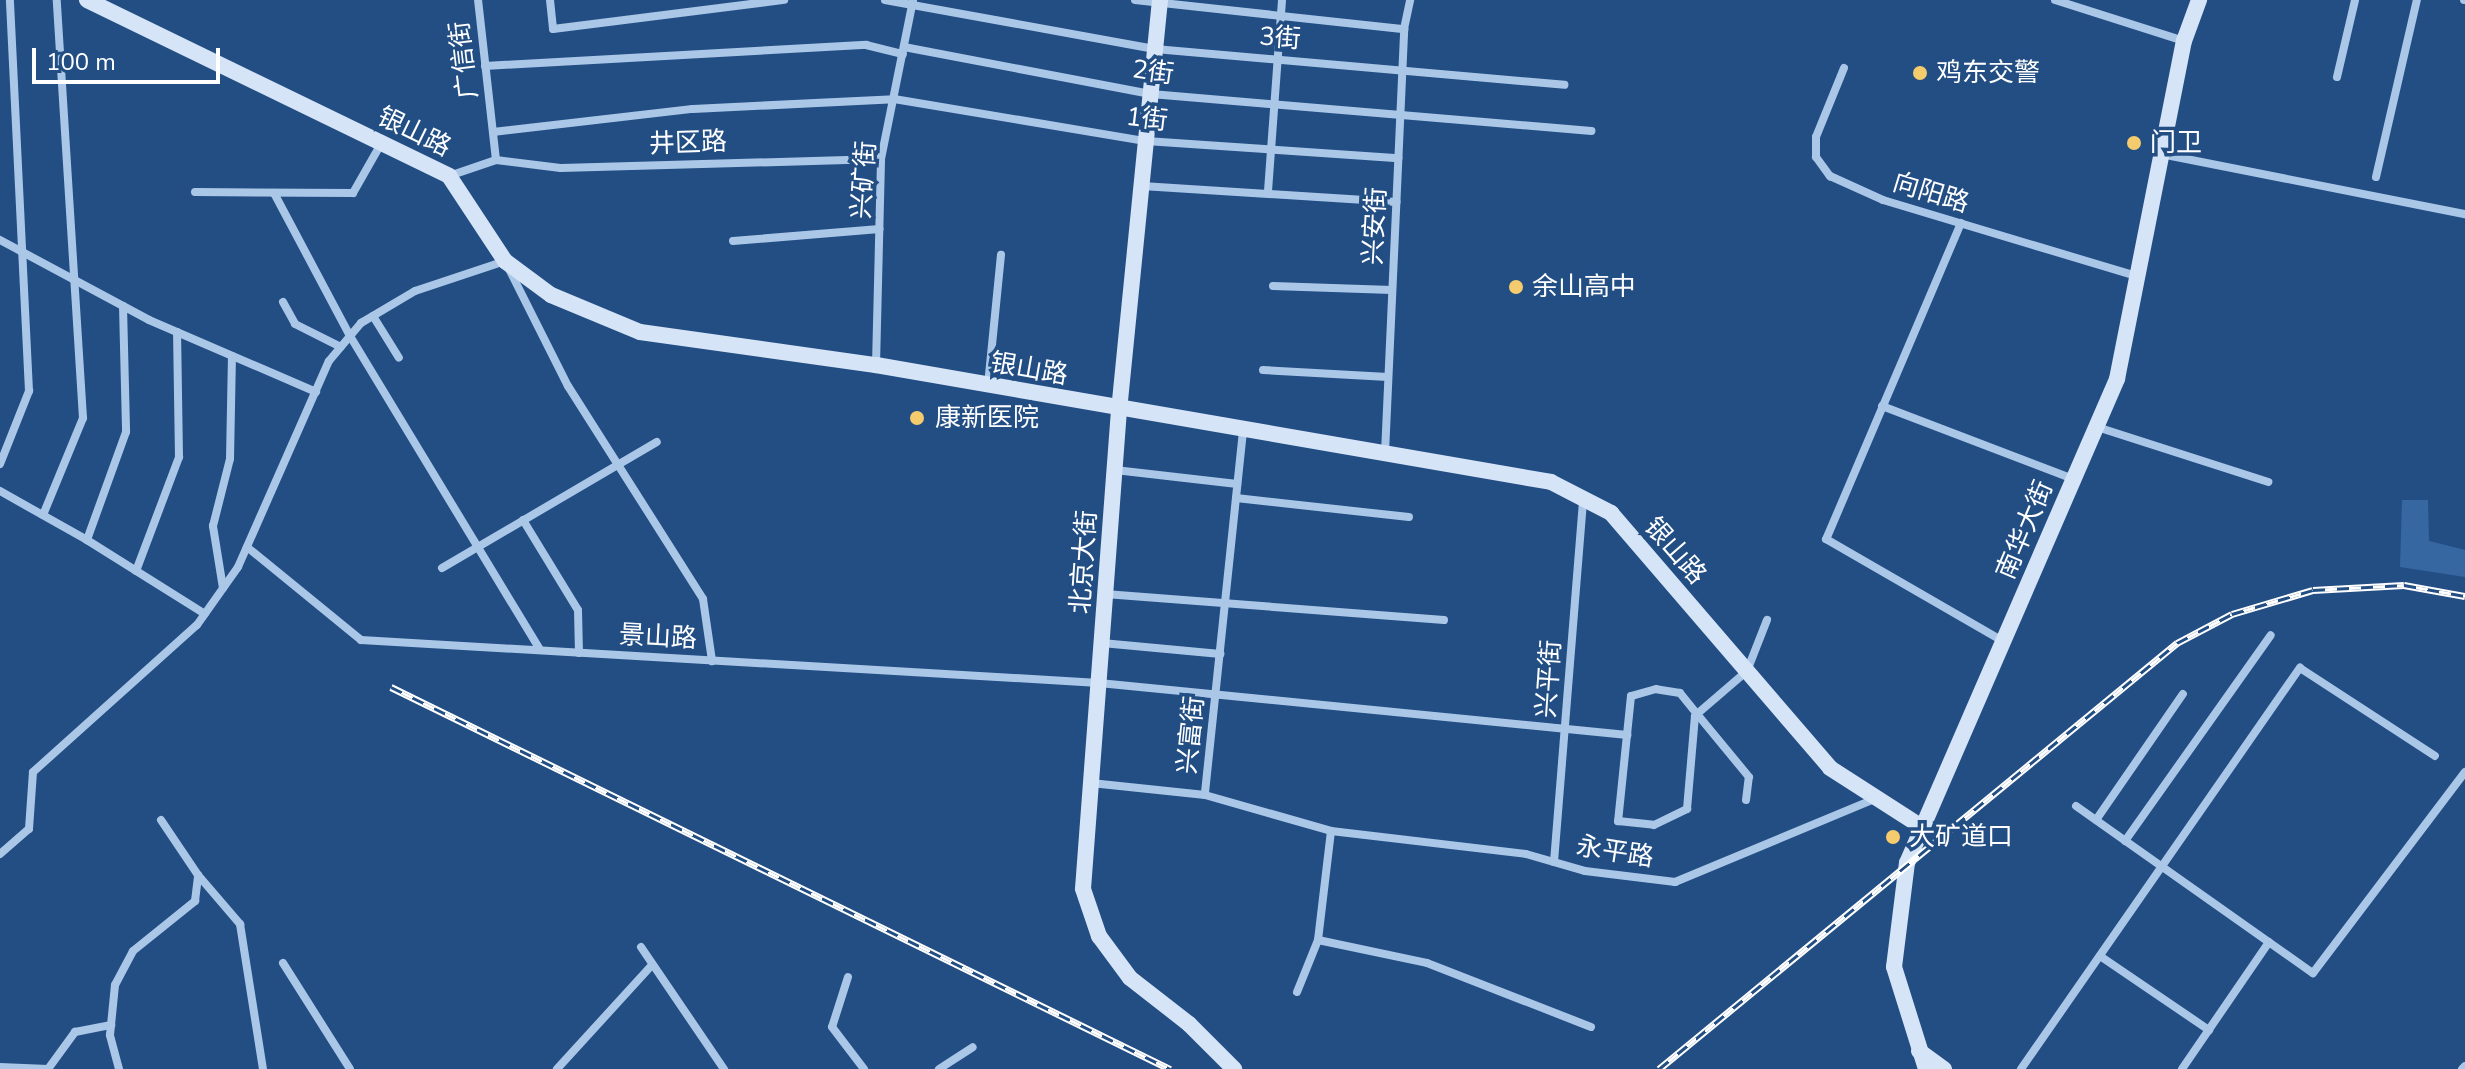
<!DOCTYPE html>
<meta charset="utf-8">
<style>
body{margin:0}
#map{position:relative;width:2465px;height:1069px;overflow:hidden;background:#224e84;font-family:"Nunito Sans","Noto Sans SC",sans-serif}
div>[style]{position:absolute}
.green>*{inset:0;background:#3667a1}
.street>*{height:8px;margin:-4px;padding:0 4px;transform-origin:4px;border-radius:4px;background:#abc7e8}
.secondary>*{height:16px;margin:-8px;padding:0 8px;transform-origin:8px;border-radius:8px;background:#d6e4f7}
.rail>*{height:7px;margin-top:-3.5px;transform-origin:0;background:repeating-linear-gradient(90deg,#224e84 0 12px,#fff 0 24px);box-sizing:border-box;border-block:2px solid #fff}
.dots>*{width:22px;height:22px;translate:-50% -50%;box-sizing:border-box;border:4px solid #224e84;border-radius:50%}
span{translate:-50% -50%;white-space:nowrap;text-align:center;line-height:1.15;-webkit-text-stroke:7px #224e84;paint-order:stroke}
.street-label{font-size:26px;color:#fff}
.poi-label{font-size:26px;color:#fff}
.left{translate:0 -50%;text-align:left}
.scale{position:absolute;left:32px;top:48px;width:188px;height:36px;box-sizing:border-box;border:4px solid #fff;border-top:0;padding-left:10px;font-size:24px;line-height:28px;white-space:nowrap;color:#fff;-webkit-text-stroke:6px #224e84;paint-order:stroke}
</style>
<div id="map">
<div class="green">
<div style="clip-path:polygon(2402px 500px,2428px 500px,2429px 541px,2465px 550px,2465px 577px,2400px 567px)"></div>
</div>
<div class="street">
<div style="left:550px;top:0;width:29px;rotate:84deg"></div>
<div style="left:553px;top:29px;width:233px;rotate:-7.2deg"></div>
<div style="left:885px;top:0;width:274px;rotate:10.3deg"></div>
<div style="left:1155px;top:49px;width:411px;rotate:5deg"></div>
<div style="left:1135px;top:0;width:271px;rotate:6.2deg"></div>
<div style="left:2055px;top:0;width:135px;rotate:17.6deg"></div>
<div style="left:2464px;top:0;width:1px"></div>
<div style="left:904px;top:47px;width:251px;rotate:10.8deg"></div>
<div style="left:1151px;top:94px;width:442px;rotate:4.8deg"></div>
<div style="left:485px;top:66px;width:382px;rotate:-3.2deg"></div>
<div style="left:866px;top:45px;width:38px;rotate:14deg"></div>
<div style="left:1844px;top:68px;width:74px;rotate:112.1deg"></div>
<div style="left:1816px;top:137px;width:20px;rotate:90deg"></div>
<div style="left:1816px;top:157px;width:24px;rotate:54deg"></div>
<div style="left:1830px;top:176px;width:58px;rotate:24.4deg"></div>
<div style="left:1883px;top:200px;width:265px;rotate:16.7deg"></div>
<div style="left:2337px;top:77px;width:79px;rotate:-76.8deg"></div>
<div style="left:493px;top:132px;width:201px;rotate:-6.6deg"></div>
<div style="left:693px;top:109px;width:201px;rotate:-2.8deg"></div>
<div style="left:894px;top:99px;width:255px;rotate:9.5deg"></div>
<div style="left:1146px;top:141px;width:253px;rotate:3.9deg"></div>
<div style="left:2161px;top:154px;width:310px;rotate:11.2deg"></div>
<div style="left:496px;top:160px;width:65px;rotate:7deg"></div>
<div style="left:561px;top:168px;width:320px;rotate:-1.6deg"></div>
<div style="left:449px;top:176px;width:50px;rotate:-18.8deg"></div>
<div style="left:496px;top:160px;width:161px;rotate:-96.4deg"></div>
<div style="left:2376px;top:177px;width:182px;rotate:-77deg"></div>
<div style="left:1142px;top:186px;width:255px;rotate:3.6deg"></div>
<div style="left:1268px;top:191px;width:192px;rotate:-85.8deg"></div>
<div style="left:195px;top:192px;width:158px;rotate:0.4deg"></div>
<div style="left:353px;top:193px;width:56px;rotate:-60.3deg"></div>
<div style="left:274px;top:193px;width:162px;rotate:62deg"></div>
<div style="left:350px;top:336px;width:367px;rotate:58.8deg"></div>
<div style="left:1961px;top:223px;width:344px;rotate:113.1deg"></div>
<div style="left:1826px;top:539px;width:204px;rotate:30deg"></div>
<div style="left:0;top:240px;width:169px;rotate:28.2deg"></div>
<div style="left:149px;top:320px;width:182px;rotate:23.3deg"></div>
<div style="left:733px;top:241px;width:147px;rotate:-4.7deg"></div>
<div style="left:1273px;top:286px;width:119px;rotate:1.9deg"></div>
<div style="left:283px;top:302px;width:25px;rotate:61deg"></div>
<div style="left:295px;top:324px;width:51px;rotate:26.6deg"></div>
<div style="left:123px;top:306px;width:126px;rotate:88.6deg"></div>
<div style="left:126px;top:432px;width:115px;rotate:109.9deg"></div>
<div style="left:87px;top:540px;width:139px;rotate:32.1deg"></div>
<div style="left:373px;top:316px;width:49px;rotate:58.2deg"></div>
<div style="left:876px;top:365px;width:206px;rotate:-88.6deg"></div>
<div style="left:881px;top:159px;width:162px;rotate:-78.6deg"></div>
<div style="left:1263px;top:370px;width:125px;rotate:3.2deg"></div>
<div style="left:988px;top:385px;width:131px;rotate:-84.3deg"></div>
<div style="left:1882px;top:406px;width:204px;rotate:20.9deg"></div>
<div style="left:2097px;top:427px;width:180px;rotate:17.8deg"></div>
<div style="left:1243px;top:431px;width:366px;rotate:96deg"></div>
<div style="left:1205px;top:795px;width:131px;rotate:15.9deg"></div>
<div style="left:1331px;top:831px;width:110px;rotate:96.8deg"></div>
<div style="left:1318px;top:940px;width:56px;rotate:112deg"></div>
<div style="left:1385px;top:453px;width:424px;rotate:-87.4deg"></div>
<div style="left:1404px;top:29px;width:30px;rotate:-78deg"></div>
<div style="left:0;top:464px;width:79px;rotate:-68.3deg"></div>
<div style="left:29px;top:391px;width:391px;rotate:-92.8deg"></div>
<div style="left:1115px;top:470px;width:123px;rotate:6.5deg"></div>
<div style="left:0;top:491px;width:100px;rotate:29.4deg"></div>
<div style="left:1236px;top:498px;width:174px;rotate:6.3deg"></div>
<div style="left:43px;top:515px;width:105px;rotate:-67.6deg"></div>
<div style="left:83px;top:418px;width:419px;rotate:-93.6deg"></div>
<div style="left:523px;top:520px;width:105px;rotate:58.6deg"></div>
<div style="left:578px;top:610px;width:43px;rotate:88.7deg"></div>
<div style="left:247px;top:547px;width:147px;rotate:39.2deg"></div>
<div style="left:361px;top:640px;width:739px;rotate:3.33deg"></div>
<div style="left:1099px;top:683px;width:531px;rotate:5.62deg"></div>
<div style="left:442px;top:568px;width:249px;rotate:-30.4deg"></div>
<div style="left:136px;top:571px;width:122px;rotate:-69.3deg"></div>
<div style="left:179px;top:457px;width:125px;rotate:-90.9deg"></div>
<div style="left:223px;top:588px;width:63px;rotate:-99.2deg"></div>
<div style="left:213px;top:526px;width:69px;rotate:-75.8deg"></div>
<div style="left:230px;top:459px;width:103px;rotate:-88.9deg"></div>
<div style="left:1105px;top:594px;width:340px;rotate:4.4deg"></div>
<div style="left:1102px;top:643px;width:119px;rotate:5.3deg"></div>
<div style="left:1091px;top:783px;width:115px;rotate:6deg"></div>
<div style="left:1746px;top:800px;width:23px;rotate:-83deg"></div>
<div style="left:1749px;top:777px;width:82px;rotate:-129.5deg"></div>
<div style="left:1697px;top:714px;width:27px;rotate:-129deg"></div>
<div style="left:1680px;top:693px;width:24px;rotate:-171deg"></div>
<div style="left:1656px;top:689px;width:26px;rotate:164deg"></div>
<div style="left:1631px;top:696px;width:126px;rotate:95.9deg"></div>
<div style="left:1618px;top:821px;width:36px;rotate:6deg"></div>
<div style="left:1654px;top:825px;width:37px;rotate:-26deg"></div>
<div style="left:1687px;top:809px;width:93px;rotate:-85.1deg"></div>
<div style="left:1695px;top:716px;width:3px;rotate:-45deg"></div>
<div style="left:1697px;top:714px;width:66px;rotate:-40.7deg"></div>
<div style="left:1747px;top:671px;width:55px;rotate:-68.6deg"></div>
<div style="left:2076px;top:806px;width:290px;rotate:35.2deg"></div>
<div style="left:2313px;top:973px;width:252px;rotate:-52.9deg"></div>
<div style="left:161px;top:820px;width:66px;rotate:56.1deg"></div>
<div style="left:2096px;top:820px;width:153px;rotate:-55.4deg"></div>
<div style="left:1331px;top:831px;width:196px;rotate:6.7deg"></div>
<div style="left:1526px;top:854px;width:61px;rotate:16.1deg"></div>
<div style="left:1585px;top:871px;width:91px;rotate:7deg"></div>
<div style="left:1675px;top:882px;width:219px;rotate:-22.6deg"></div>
<div style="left:2125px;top:841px;width:252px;rotate:-54.7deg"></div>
<div style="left:0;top:854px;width:38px;rotate:-41deg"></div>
<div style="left:29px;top:829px;width:57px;rotate:-86deg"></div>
<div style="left:33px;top:772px;width:220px;rotate:-41.9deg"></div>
<div style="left:197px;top:625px;width:71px;rotate:-54.7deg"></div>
<div style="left:238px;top:567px;width:225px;rotate:-66.2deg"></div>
<div style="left:329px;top:361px;width:50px;rotate:-49.9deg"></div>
<div style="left:361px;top:323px;width:63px;rotate:-30.7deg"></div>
<div style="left:415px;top:291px;width:95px;rotate:-18.4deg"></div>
<div style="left:505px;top:261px;width:140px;rotate:63.3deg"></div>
<div style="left:568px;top:386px;width:252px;rotate:57.6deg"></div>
<div style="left:703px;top:599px;width:63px;rotate:81.7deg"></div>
<div style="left:1554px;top:862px;width:364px;rotate:-85.4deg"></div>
<div style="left:1318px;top:940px;width:111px;rotate:11.9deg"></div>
<div style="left:1427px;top:963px;width:176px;rotate:21.3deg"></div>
<div style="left:641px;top:947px;width:148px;rotate:55.8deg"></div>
<div style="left:2100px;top:956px;width:132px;rotate:34.2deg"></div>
<div style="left:283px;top:963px;width:125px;rotate:57.7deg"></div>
<div style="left:848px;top:977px;width:52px;rotate:107.7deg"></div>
<div style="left:832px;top:1027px;width:53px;rotate:52.7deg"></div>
<div style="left:0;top:1067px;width:48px;rotate:2.4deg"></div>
<div style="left:48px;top:1069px;width:46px;rotate:-53.9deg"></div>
<div style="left:75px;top:1032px;width:37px;rotate:-11deg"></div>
<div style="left:119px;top:1069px;width:35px;rotate:-105deg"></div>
<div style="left:110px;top:1035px;width:50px;rotate:-84.3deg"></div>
<div style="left:115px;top:985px;width:38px;rotate:-62deg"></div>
<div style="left:133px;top:951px;width:80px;rotate:-38.9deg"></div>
<div style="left:195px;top:901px;width:26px;rotate:-83deg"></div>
<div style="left:198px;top:875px;width:65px;rotate:49.4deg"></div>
<div style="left:240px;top:924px;width:147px;rotate:81deg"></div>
<div style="left:557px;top:1069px;width:141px;rotate:-47.6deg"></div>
<div style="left:939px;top:1069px;width:40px;rotate:-32.9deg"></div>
<div style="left:2021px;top:1069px;width:489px;rotate:-55.2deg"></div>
<div style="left:2300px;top:668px;width:161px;rotate:33.1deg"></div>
<div style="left:2182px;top:1069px;width:154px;rotate:-55.6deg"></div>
<div style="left:2462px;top:1069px;width:4px;rotate:-45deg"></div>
</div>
<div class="secondary">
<div style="left:87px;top:0;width:403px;rotate:25.9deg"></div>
<div style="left:449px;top:176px;width:102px;rotate:56.6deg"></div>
<div style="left:505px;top:261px;width:57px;rotate:36.5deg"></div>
<div style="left:551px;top:295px;width:96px;rotate:22.6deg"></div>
<div style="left:640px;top:332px;width:238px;rotate:8deg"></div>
<div style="left:876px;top:365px;width:685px;rotate:9.83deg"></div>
<div style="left:1551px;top:482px;width:68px;rotate:27.3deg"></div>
<div style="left:1611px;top:513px;width:336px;rotate:49.3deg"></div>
<div style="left:1830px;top:768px;width:109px;rotate:32.7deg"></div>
<div style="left:1160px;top:0;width:412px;rotate:95.7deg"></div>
<div style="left:1119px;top:410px;width:480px;rotate:94.3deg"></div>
<div style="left:1083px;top:889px;width:50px;rotate:71.2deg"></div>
<div style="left:1099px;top:936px;width:52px;rotate:53.6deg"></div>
<div style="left:1130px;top:978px;width:75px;rotate:37.9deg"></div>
<div style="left:1189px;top:1024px;width:64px;rotate:45deg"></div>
<div style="left:1919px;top:1051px;width:31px;rotate:36deg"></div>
<div style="left:1926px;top:1069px;width:107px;rotate:-107.4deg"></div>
<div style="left:1894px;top:967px;width:105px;rotate:-82.9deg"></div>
<div style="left:1907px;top:863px;width:528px;rotate:-66.54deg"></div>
<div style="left:2117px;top:379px;width:345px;rotate:-78.8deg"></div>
<div style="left:2184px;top:41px;width:44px;rotate:-69.9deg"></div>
</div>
<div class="rail">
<div style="left:391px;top:687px;width:868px;rotate:26.12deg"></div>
<div style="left:1659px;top:1069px;width:671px;rotate:-39.43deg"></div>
<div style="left:2177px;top:643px;width:62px;rotate:-27.8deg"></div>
<div style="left:2232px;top:614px;width:84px;rotate:-16.5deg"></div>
<div style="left:2313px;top:590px;width:91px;rotate:-3.1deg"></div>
<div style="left:2404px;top:585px;width:62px;rotate:10.2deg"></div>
</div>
<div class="dots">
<div style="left:1920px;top:73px;background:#f4cc6d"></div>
<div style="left:2134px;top:143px;background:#f4cc6d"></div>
<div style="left:1516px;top:287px;background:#f4cc6d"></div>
<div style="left:917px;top:418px;background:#f4cc6d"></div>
<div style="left:1893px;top:837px;background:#f4cc6d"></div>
</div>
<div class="street-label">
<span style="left:1280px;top:38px;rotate:4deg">3街</span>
<span style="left:464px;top:60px;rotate:-97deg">广信街</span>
<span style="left:1153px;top:72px;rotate:8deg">2街</span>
<span style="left:1147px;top:119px;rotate:7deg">1街</span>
<span style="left:414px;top:132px;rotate:26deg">银山路</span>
<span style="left:688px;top:143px;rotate:-2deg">井区路</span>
<span style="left:864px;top:180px;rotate:-86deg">兴矿街</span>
<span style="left:1931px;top:193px;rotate:17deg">向阳路</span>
<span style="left:1375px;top:226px;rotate:-87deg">兴安街</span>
<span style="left:1029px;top:369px;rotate:10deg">银山路</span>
<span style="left:2025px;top:530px;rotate:-67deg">南华大街</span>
<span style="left:1675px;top:551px;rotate:49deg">银山路</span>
<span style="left:1084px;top:562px;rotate:-86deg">北京大街</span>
<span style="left:658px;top:637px;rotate:3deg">景山路</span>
<span style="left:1549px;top:679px;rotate:-86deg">兴平街</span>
<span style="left:1191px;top:735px;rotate:-84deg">兴富街</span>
<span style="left:1615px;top:852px;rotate:9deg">永平路</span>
</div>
<div class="poi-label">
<span class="left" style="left:1936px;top:73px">鸡东交警</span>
<span class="left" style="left:2150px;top:143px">门卫</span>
<span class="left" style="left:1532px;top:287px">余山高中</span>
<span class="left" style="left:935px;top:418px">康新医院</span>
<span class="left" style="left:1909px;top:837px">大矿道口</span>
</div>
<div class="scale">100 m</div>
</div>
